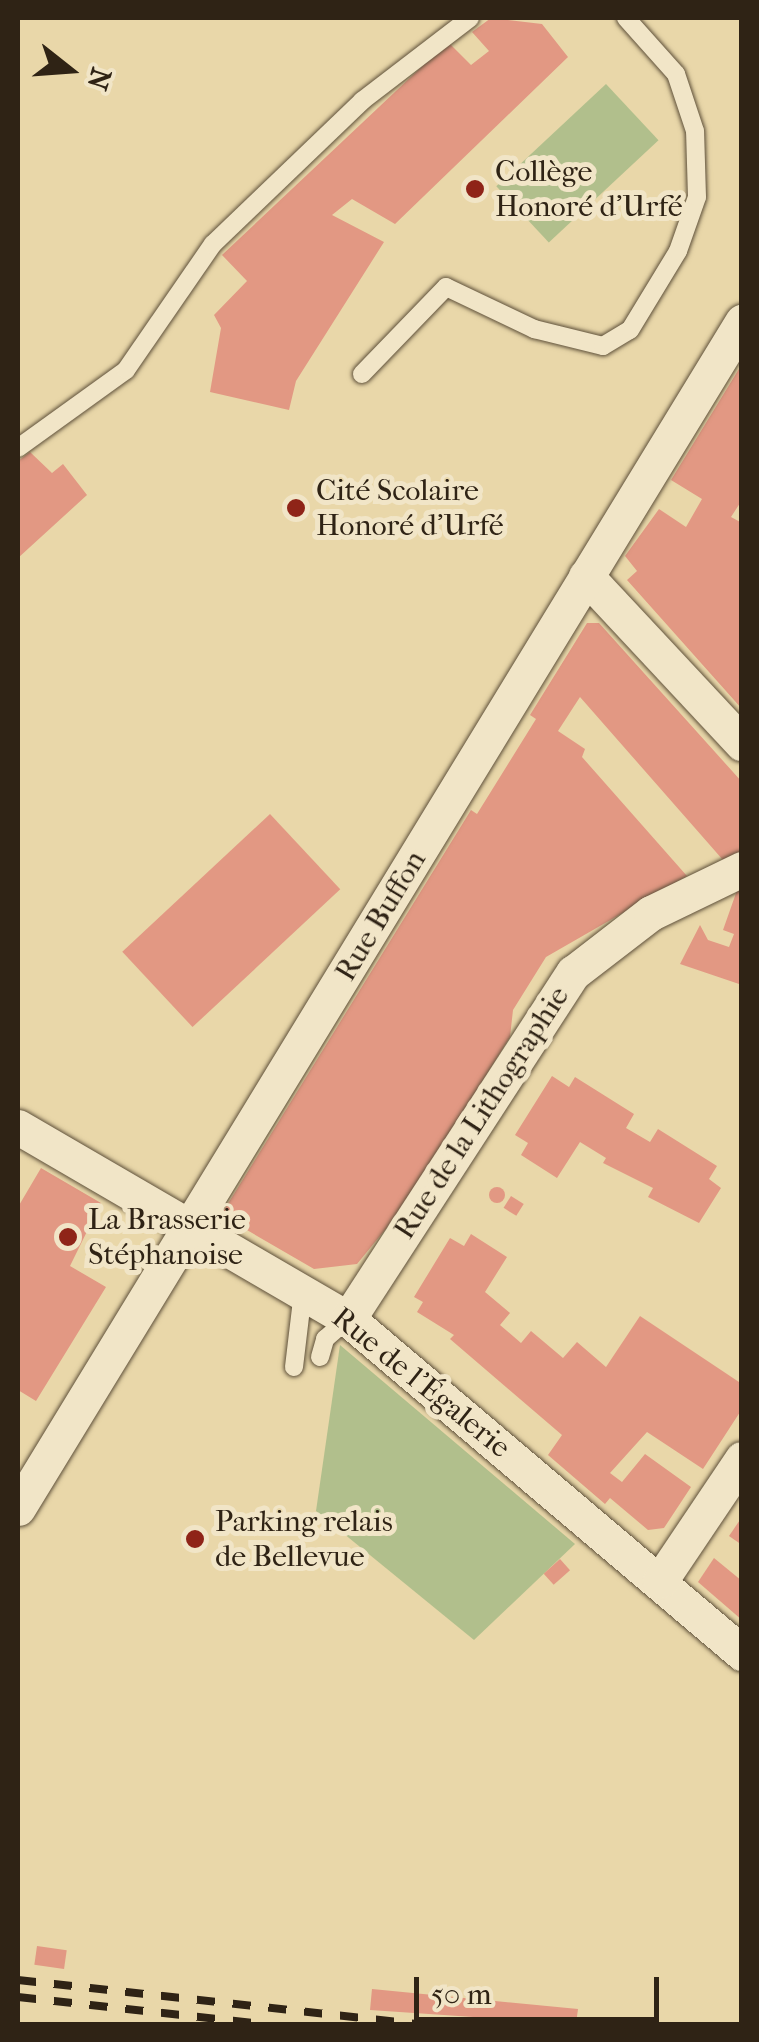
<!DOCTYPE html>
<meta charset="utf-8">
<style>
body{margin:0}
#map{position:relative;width:759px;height:2042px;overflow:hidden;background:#e9d7a9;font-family:"IM FELL French Canon",serif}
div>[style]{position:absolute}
.green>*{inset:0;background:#b1bf8c;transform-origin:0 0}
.building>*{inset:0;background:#e29883;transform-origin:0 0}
.round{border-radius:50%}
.roads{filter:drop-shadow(0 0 2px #5e503a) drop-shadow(0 0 2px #5e503a)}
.lane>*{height:18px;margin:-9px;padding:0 9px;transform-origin:9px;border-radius:9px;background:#f1e5c7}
.street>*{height:35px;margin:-17.5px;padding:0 17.5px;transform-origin:17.5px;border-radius:17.5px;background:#f1e5c7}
.rail>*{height:8px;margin-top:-4px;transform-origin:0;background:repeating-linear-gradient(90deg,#2f2315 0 18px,transparent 0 36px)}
.dots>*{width:28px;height:28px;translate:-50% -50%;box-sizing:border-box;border:5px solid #f1e5c7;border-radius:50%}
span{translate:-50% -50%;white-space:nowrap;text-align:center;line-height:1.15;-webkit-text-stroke:10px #f1e5c7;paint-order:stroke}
.poi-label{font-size:30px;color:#2f2315}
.left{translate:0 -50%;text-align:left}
.street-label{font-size:30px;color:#2f2315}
.frame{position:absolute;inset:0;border:20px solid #2f2315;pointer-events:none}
.north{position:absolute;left:20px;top:20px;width:100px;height:100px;-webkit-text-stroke:8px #f1e5c7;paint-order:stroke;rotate:107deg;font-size:28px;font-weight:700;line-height:40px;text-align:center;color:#2f2315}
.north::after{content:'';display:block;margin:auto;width:35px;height:45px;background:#2f2315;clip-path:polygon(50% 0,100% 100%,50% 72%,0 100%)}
.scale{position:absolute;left:414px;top:1977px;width:245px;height:45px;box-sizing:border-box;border:5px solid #2f2315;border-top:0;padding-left:12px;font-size:30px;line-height:35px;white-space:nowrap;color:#2f2315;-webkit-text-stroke:8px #f1e5c7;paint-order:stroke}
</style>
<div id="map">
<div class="green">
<div style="left:606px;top:84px;width:77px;height:150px;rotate:47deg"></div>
<div style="clip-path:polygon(340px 1345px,575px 1544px,474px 1640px,316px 1511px)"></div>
</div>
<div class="building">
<div style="clip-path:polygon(491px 18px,542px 24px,568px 57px,395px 224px,352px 199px,332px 215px,384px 242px,296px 381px,289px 410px,210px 392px,221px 328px,214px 315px,247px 281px,222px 255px,448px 42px,471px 65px,489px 51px,472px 32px)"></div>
<div style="clip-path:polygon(742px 364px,742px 500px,731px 517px,742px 523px,742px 709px,627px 580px,637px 571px,625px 556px,659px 509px,686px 527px,702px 499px,671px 480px)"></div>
<div style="clip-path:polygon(30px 452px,52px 473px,63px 464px,87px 495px,18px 558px,18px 461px)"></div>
<div style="clip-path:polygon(587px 623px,599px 623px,742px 782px,742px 861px,730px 868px,580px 697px,558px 731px,585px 749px,582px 757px,687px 876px,546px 957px,513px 1010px,510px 1037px,403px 1208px,357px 1264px,314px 1269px,221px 1215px,471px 810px,477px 814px,536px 719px,530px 715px)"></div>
<div style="left:270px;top:814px;width:103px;height:202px;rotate:47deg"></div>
<div style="clip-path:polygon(741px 879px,742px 879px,742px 985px,680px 964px,700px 925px,708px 940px,729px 947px,734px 934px,723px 930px)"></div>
<div style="clip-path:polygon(552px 1076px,569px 1087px,575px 1077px,634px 1114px,626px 1128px,650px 1142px,658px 1129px,717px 1166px,709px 1179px,721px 1188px,699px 1223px,648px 1197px,653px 1188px,603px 1163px,606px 1158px,580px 1142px,557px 1178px,521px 1155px,528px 1143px,515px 1135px)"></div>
<div style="clip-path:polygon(41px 1168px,101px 1203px,70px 1266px,106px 1287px,36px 1401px,18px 1390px,18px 1207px)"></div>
<div class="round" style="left:489px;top:1187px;width:16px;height:16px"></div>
<div style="left:511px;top:1196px;width:15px;height:14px;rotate:32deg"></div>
<div style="clip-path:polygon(471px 1234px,507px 1257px,485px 1292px,510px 1313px,500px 1325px,521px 1343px,531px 1331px,563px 1358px,577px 1342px,606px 1367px,640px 1316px,742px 1384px,742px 1409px,703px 1469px,647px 1432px,610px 1473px,622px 1482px,645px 1454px,691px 1487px,664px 1528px,648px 1530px,610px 1498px,605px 1504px,548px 1455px,562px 1435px,450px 1339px,454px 1335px,417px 1312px,423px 1302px,414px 1297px,450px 1238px,464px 1246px)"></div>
<div style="clip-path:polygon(742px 1517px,742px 1545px,729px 1536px)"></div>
<div style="clip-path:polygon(714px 1558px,742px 1581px,742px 1620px,698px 1582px)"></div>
<div style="left:560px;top:1559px;width:15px;height:22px;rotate:48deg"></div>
<div style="left:37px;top:1946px;width:30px;height:19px;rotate:8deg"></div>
<div style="clip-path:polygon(372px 1989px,578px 2009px,576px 2024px,370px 2010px)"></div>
</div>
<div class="roads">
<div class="lane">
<div style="left:362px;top:374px;width:121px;rotate:-46deg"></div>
<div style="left:446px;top:287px;width:98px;rotate:25.5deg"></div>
<div style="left:534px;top:329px;width:71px;rotate:13.8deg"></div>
<div style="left:603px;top:346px;width:31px;rotate:-31deg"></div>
<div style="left:630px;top:330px;width:92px;rotate:-58.7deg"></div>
<div style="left:678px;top:251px;width:57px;rotate:-70.6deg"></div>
<div style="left:697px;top:197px;width:66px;rotate:-91.7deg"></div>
<div style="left:695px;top:131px;width:60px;rotate:-108.4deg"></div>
<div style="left:676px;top:74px;width:75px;rotate:-131.8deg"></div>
<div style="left:18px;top:448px;width:133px;rotate:-35.8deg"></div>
<div style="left:126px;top:370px;width:153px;rotate:-55.4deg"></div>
<div style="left:213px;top:244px;width:207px;rotate:-43.8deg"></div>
<div style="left:362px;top:101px;width:136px;rotate:-37.5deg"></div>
<div style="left:320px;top:1357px;width:19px;rotate:-74deg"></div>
<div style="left:325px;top:1339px;width:30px;rotate:-41deg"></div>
<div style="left:294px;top:1367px;width:76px;rotate:-83.2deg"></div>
</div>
<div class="street">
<div style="left:586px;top:576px;width:229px;rotate:47deg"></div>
<div style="left:18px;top:1127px;width:382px;rotate:30.2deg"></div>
<div style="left:348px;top:1319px;width:517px;rotate:40.29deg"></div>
<div style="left:348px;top:1319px;width:413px;rotate:-57deg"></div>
<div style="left:573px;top:973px;width:98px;rotate:-37.6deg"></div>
<div style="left:651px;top:913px;width:101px;rotate:-25.8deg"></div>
<div style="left:18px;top:1508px;width:1390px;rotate:-58.6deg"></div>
<div style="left:660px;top:1581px;width:147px;rotate:-56.1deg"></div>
</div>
</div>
<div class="rail">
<div style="left:18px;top:1980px;width:403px;rotate:6.3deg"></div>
<div style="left:18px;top:1997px;width:247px;rotate:6.3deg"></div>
</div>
<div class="dots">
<div style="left:475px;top:189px;background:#8f2418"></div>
<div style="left:296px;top:508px;background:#8f2418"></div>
<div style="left:68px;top:1237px;background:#8f2418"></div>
<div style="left:195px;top:1539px;background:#8f2418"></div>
</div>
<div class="poi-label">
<span class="left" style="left:495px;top:189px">Collège<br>Honoré d'Urfé</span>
<span class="left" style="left:316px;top:508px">Cité Scolaire<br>Honoré d'Urfé</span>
<span class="left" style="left:88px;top:1237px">La Brasserie<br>Stéphanoise</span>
<span class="left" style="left:215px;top:1539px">Parking relais<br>de Bellevue</span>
</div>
<div class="street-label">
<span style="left:381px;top:916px;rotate:-59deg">Rue Buffon</span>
<span style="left:482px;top:1113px;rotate:-57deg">Rue de la Lithographie</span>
<span style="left:421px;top:1383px;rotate:39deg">Rue de l'Égalerie</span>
</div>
<div class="frame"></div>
<div class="north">N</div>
<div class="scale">50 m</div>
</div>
